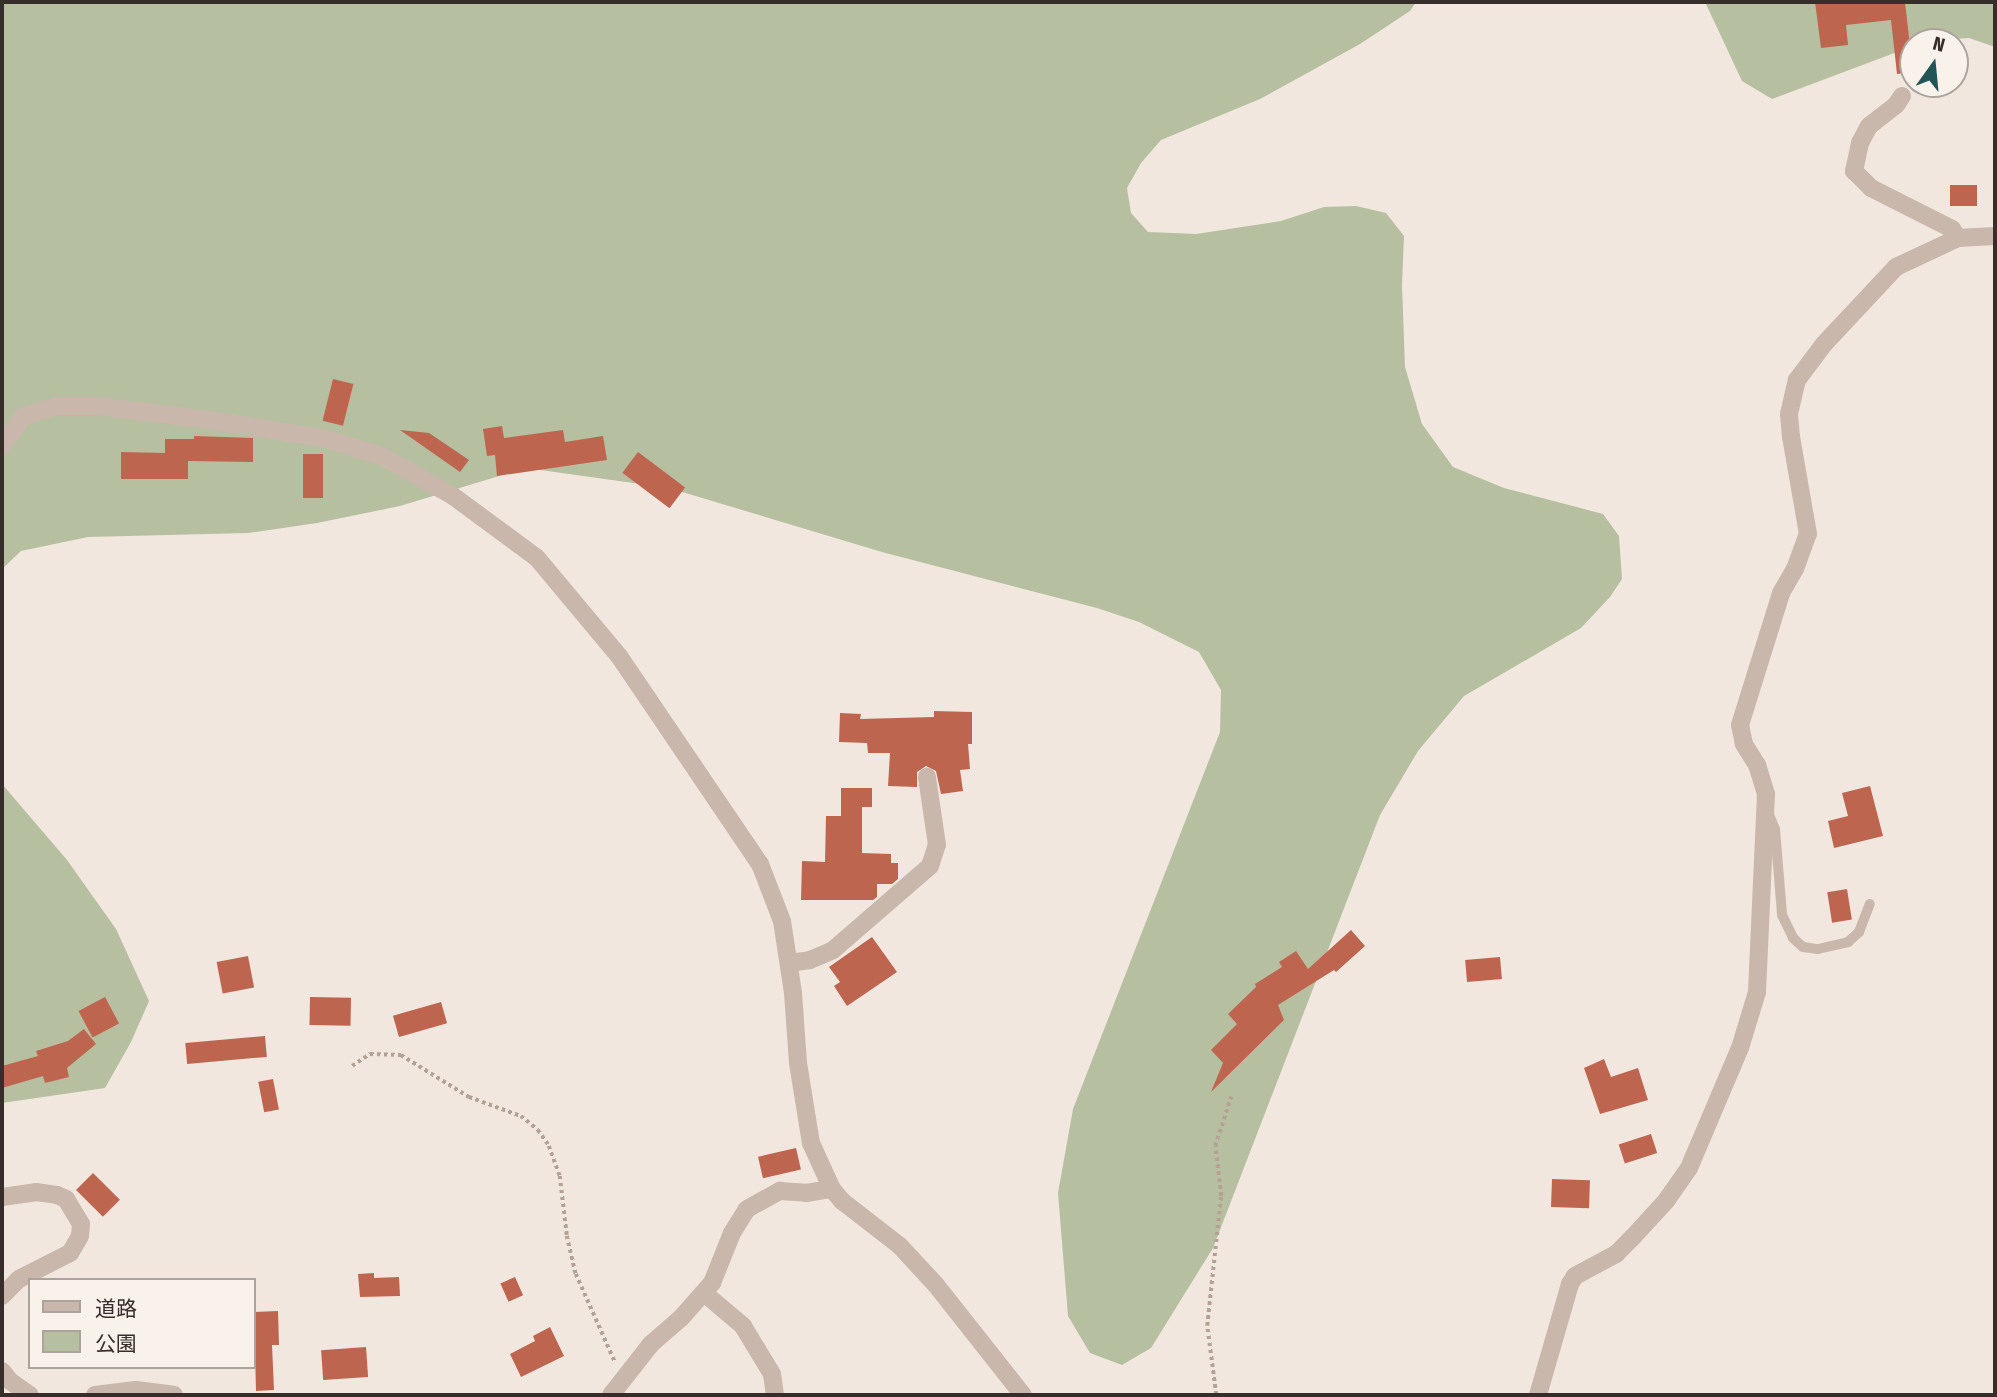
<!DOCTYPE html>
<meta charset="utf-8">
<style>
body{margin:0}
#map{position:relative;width:1997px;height:1397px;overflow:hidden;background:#f1e7df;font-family:"Fira Sans Condensed","Noto Sans JP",sans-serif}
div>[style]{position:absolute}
.green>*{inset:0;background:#b6bf9f}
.building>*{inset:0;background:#be6550;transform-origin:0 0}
.path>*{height:3.5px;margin-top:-1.75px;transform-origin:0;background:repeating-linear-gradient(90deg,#b4a195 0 3.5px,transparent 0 7px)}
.service>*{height:10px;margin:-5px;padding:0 5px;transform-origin:5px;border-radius:5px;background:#c9b7ab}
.minor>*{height:18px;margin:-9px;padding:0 9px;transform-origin:9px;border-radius:9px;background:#c9b7ab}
span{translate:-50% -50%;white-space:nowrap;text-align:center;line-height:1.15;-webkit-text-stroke:6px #f9f2eb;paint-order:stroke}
.frame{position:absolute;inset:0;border:4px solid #372d2a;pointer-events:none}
.legend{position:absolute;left:28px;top:1278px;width:228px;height:91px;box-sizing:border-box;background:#f9f2eb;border:2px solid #aba39e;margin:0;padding:9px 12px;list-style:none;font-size:21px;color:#372d2a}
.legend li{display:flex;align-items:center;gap:14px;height:35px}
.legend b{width:35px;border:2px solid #aba39e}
.north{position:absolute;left:1899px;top:28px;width:70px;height:70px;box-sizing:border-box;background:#f9f2eb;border:2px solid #aba39e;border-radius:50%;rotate:15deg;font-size:19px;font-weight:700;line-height:28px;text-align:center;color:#372d2a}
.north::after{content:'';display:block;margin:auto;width:24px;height:32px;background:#225556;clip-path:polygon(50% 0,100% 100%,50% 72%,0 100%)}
</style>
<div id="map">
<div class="green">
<div style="clip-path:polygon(2px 2px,1416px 2px,1410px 11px,1360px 44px,1260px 99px,1161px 140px,1141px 163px,1127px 188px,1131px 213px,1148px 232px,1196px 234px,1281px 221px,1324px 207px,1356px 206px,1386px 213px,1404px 236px,1402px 285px,1405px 367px,1422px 424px,1453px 467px,1504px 488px,1603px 514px,1619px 536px,1622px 579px,1610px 597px,1581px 628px,1464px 696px,1418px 751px,1380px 815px,1213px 1248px,1151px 1348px,1122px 1365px,1090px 1353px,1068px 1316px,1058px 1193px,1073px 1109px,1220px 732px,1221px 690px,1199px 652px,1139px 622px,1097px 608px,882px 552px,669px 488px,526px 468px,400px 506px,317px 523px,248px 533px,88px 537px,21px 551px,2px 569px)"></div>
<div style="clip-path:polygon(1705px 2px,1995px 2px,1995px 47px,1969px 38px,1913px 42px,1913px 46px,1772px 99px,1742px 81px)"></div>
<div style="clip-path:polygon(2px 784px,67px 860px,116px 929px,149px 1001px,131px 1042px,105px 1088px,2px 1103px)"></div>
</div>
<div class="building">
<div style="clip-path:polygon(1815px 2px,1905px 2px,1910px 46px,1913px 45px,1913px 72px,1897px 74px,1891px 20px,1846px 25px,1848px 45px,1821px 48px)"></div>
<div style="left:1950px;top:185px;width:27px;height:21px"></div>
<div style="left:333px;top:379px;width:21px;height:43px;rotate:14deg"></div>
<div style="clip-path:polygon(502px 426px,504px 438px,563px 430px,565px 442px,603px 436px,607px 460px,497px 476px,495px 455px,487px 456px,483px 429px)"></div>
<div style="clip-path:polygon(400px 430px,429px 433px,469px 460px,460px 472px)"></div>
<div style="clip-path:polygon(194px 436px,253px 438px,253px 462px,188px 461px,188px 479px,121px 479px,121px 452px,165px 453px,165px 439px,194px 439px)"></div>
<div style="left:638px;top:452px;width:59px;height:26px;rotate:37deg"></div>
<div style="left:303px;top:454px;width:20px;height:44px"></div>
<div style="clip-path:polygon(934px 711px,972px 712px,972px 744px,968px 744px,970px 769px,960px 770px,963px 791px,941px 794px,936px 771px,926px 766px,917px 772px,917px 787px,888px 786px,890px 753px,868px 753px,867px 743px,839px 742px,840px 713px,861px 714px,860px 719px,934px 717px)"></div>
<div style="clip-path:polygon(1870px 786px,1883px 836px,1834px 848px,1828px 821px,1848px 816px,1842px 793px)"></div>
<div style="clip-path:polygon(841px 788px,872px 788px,872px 807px,862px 807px,862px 853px,891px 854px,891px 863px,898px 863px,898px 879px,892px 884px,877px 884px,877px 897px,873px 900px,801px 900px,802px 861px,825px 862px,826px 816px,841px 816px)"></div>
<div style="left:1847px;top:889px;width:31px;height:20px;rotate:81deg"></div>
<div style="clip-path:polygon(1351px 930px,1365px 946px,1336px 972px,1334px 970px,1278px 1005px,1284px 1020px,1211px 1092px,1223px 1063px,1211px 1050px,1237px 1024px,1228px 1014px,1256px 987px,1255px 984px,1282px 967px,1279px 962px,1296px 951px,1308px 969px)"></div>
<div style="clip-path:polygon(872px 937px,897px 972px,847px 1006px,834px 986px,840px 982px,829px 967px)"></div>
<div style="left:248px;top:956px;width:32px;height:32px;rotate:79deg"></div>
<div style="left:1500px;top:957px;width:22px;height:35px;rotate:85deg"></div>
<div style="left:105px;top:997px;width:30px;height:30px;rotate:62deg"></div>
<div style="left:310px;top:997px;width:41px;height:28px;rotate:1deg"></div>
<div style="left:441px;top:1002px;width:22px;height:50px;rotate:74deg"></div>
<div style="clip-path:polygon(84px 1029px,96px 1044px,67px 1068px,69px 1077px,45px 1083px,43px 1076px,2px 1088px,2px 1066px,38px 1056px,36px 1051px,68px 1041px)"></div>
<div style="left:265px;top:1036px;width:21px;height:80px;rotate:85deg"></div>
<div style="clip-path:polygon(1604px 1059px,1611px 1077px,1638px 1068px,1648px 1100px,1600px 1114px,1584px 1068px)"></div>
<div style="left:273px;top:1079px;width:31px;height:15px;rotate:79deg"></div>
<div style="left:1651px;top:1134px;width:20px;height:34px;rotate:72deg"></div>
<div style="left:796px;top:1148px;width:22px;height:39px;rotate:77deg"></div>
<div style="left:93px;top:1173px;width:38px;height:24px;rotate:45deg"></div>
<div style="left:1552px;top:1179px;width:38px;height:28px;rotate:2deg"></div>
<div style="clip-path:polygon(374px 1273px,374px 1278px,399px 1277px,400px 1296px,360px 1297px,358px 1274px)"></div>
<div style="left:515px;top:1277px;width:20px;height:16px;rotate:66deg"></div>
<div style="clip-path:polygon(278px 1311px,279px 1345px,272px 1345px,274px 1390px,256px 1391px,254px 1312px)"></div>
<div style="clip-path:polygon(550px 1327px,564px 1356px,521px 1377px,510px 1354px,535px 1341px,533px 1336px)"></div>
<div style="left:366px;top:1347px;width:30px;height:45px;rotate:86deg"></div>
</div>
<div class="path">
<div style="left:352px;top:1066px;width:22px;rotate:-34deg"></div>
<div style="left:370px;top:1054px;width:31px;rotate:2deg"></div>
<div style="left:401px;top:1055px;width:80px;rotate:31.7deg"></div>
<div style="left:469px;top:1097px;width:55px;rotate:20.1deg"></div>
<div style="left:521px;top:1116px;width:22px;rotate:39deg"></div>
<div style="left:538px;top:1130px;width:19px;rotate:55deg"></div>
<div style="left:549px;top:1146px;width:32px;rotate:70deg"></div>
<div style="left:560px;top:1176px;width:60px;rotate:83.3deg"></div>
<div style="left:567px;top:1236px;width:39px;rotate:77deg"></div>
<div style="left:576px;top:1274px;width:96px;rotate:66.1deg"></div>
<div style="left:1216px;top:1395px;width:70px;rotate:-97.4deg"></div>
<div style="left:1207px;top:1326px;width:131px;rotate:-83.9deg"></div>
<div style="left:1221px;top:1196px;width:50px;rotate:-96.8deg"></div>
<div style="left:1215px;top:1146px;width:52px;rotate:-71.9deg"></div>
</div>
<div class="service">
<div style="left:1768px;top:812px;width:18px;rotate:68deg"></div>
<div style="left:1775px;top:829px;width:86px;rotate:85.3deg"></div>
<div style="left:1782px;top:915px;width:25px;rotate:64deg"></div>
<div style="left:1793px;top:938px;width:13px;rotate:42deg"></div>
<div style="left:1803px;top:947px;width:15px;rotate:8deg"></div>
<div style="left:1818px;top:949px;width:31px;rotate:-13deg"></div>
<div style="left:1848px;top:942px;width:15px;rotate:-42deg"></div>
<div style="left:1859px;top:932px;width:30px;rotate:-69deg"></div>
</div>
<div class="minor">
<div style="left:1902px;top:96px;width:11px;rotate:124deg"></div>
<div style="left:1896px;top:105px;width:34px;rotate:142deg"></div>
<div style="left:1869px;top:126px;width:19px;rotate:118deg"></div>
<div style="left:1860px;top:143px;width:29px;rotate:102deg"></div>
<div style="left:1854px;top:171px;width:24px;rotate:45deg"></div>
<div style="left:1871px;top:188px;width:91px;rotate:26.8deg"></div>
<div style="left:1952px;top:229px;width:11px;rotate:56deg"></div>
<div style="left:2px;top:446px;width:37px;rotate:-54deg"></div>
<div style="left:24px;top:416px;width:34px;rotate:-17deg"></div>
<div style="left:57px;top:406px;width:39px"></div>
<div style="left:96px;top:406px;width:115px;rotate:7deg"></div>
<div style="left:210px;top:420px;width:114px;rotate:9.1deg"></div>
<div style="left:323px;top:438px;width:62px;rotate:17deg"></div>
<div style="left:382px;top:456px;width:81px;rotate:29.4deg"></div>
<div style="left:453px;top:496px;width:104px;rotate:36.4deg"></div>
<div style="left:537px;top:558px;width:128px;rotate:50.1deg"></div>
<div style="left:619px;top:656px;width:251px;rotate:55.9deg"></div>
<div style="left:760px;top:864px;width:61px;rotate:68.9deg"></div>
<div style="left:782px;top:921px;width:73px;rotate:81.3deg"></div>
<div style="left:793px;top:993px;width:70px;rotate:85.9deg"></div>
<div style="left:798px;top:1063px;width:81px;rotate:80.8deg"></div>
<div style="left:811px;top:1143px;width:51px;rotate:65.5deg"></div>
<div style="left:832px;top:1189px;width:16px;rotate:50deg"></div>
<div style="left:842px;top:1201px;width:73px;rotate:37.8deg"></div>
<div style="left:900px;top:1246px;width:53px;rotate:47.3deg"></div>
<div style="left:936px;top:1285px;width:140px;rotate:51.7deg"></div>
<div style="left:789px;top:963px;width:21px;rotate:-8deg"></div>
<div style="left:810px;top:960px;width:25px;rotate:-23deg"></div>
<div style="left:833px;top:950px;width:128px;rotate:-40.9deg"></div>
<div style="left:930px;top:866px;width:22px;rotate:-72deg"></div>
<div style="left:937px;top:845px;width:69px;rotate:-98.4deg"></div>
<div style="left:2px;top:1197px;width:34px;rotate:-8deg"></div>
<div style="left:36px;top:1192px;width:21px;rotate:8deg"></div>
<div style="left:57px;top:1195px;width:10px;rotate:24deg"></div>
<div style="left:66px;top:1199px;width:29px;rotate:59deg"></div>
<div style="left:81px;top:1224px;width:12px;rotate:95deg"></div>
<div style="left:80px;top:1236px;width:20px;rotate:120deg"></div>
<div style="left:70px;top:1253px;width:57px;rotate:153deg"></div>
<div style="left:19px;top:1279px;width:24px;rotate:135deg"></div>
<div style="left:704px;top:1293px;width:51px;rotate:40.2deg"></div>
<div style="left:743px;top:1326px;width:56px;rotate:58.9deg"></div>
<div style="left:772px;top:1374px;width:21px;rotate:82deg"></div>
<div style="left:2px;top:1371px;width:13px;rotate:51deg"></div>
<div style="left:10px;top:1381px;width:24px;rotate:35deg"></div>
<div style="left:95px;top:1395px;width:41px;rotate:-7deg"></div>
<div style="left:136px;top:1390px;width:38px;rotate:7deg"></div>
<div style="left:611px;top:1395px;width:65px;rotate:-51.9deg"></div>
<div style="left:651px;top:1344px;width:40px;rotate:-41deg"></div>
<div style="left:681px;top:1318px;width:47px;rotate:-48.5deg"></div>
<div style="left:712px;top:1283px;width:54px;rotate:-68.2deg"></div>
<div style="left:732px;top:1233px;width:28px;rotate:-58deg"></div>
<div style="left:747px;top:1209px;width:38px;rotate:-29deg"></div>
<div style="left:780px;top:1191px;width:26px;rotate:4deg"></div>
<div style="left:806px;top:1193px;width:26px;rotate:-9deg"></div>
<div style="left:1538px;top:1395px;width:116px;rotate:-73.9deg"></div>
<div style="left:1570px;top:1284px;width:9px;rotate:-58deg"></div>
<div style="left:1575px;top:1276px;width:47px;rotate:-28.2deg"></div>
<div style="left:1616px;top:1254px;width:23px;rotate:-45deg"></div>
<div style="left:1632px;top:1238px;width:50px;rotate:-47.4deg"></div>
<div style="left:1666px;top:1201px;width:40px;rotate:-55.1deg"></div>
<div style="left:1689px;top:1168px;width:130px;rotate:-67deg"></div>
<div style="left:1740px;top:1048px;width:59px;rotate:-73.1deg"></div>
<div style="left:1757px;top:992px;width:198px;rotate:-87.4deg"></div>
<div style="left:1766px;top:794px;width:30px;rotate:-107deg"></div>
<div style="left:1757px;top:765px;width:25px;rotate:-122deg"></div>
<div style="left:1744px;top:744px;width:19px;rotate:-102deg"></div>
<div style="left:1740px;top:725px;width:138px;rotate:-72.7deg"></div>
<div style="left:1781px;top:593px;width:28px;rotate:-60deg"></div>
<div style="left:1795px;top:569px;width:37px;rotate:-70deg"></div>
<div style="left:1808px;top:534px;width:98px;rotate:-99.9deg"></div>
<div style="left:1791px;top:437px;width:23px;rotate:-95deg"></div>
<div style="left:1789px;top:414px;width:35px;rotate:-77deg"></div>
<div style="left:1797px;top:380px;width:45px;rotate:-53.1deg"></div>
<div style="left:1824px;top:344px;width:105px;rotate:-46.9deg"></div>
<div style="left:1896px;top:267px;width:68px;rotate:-25.1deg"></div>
<div style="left:1958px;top:238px;width:37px;rotate:-3deg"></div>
</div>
<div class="frame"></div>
<ul class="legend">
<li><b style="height:9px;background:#c9b7ab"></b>道路</li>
<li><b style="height:19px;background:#b6bf9f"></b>公園</li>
</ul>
<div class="north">N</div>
</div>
